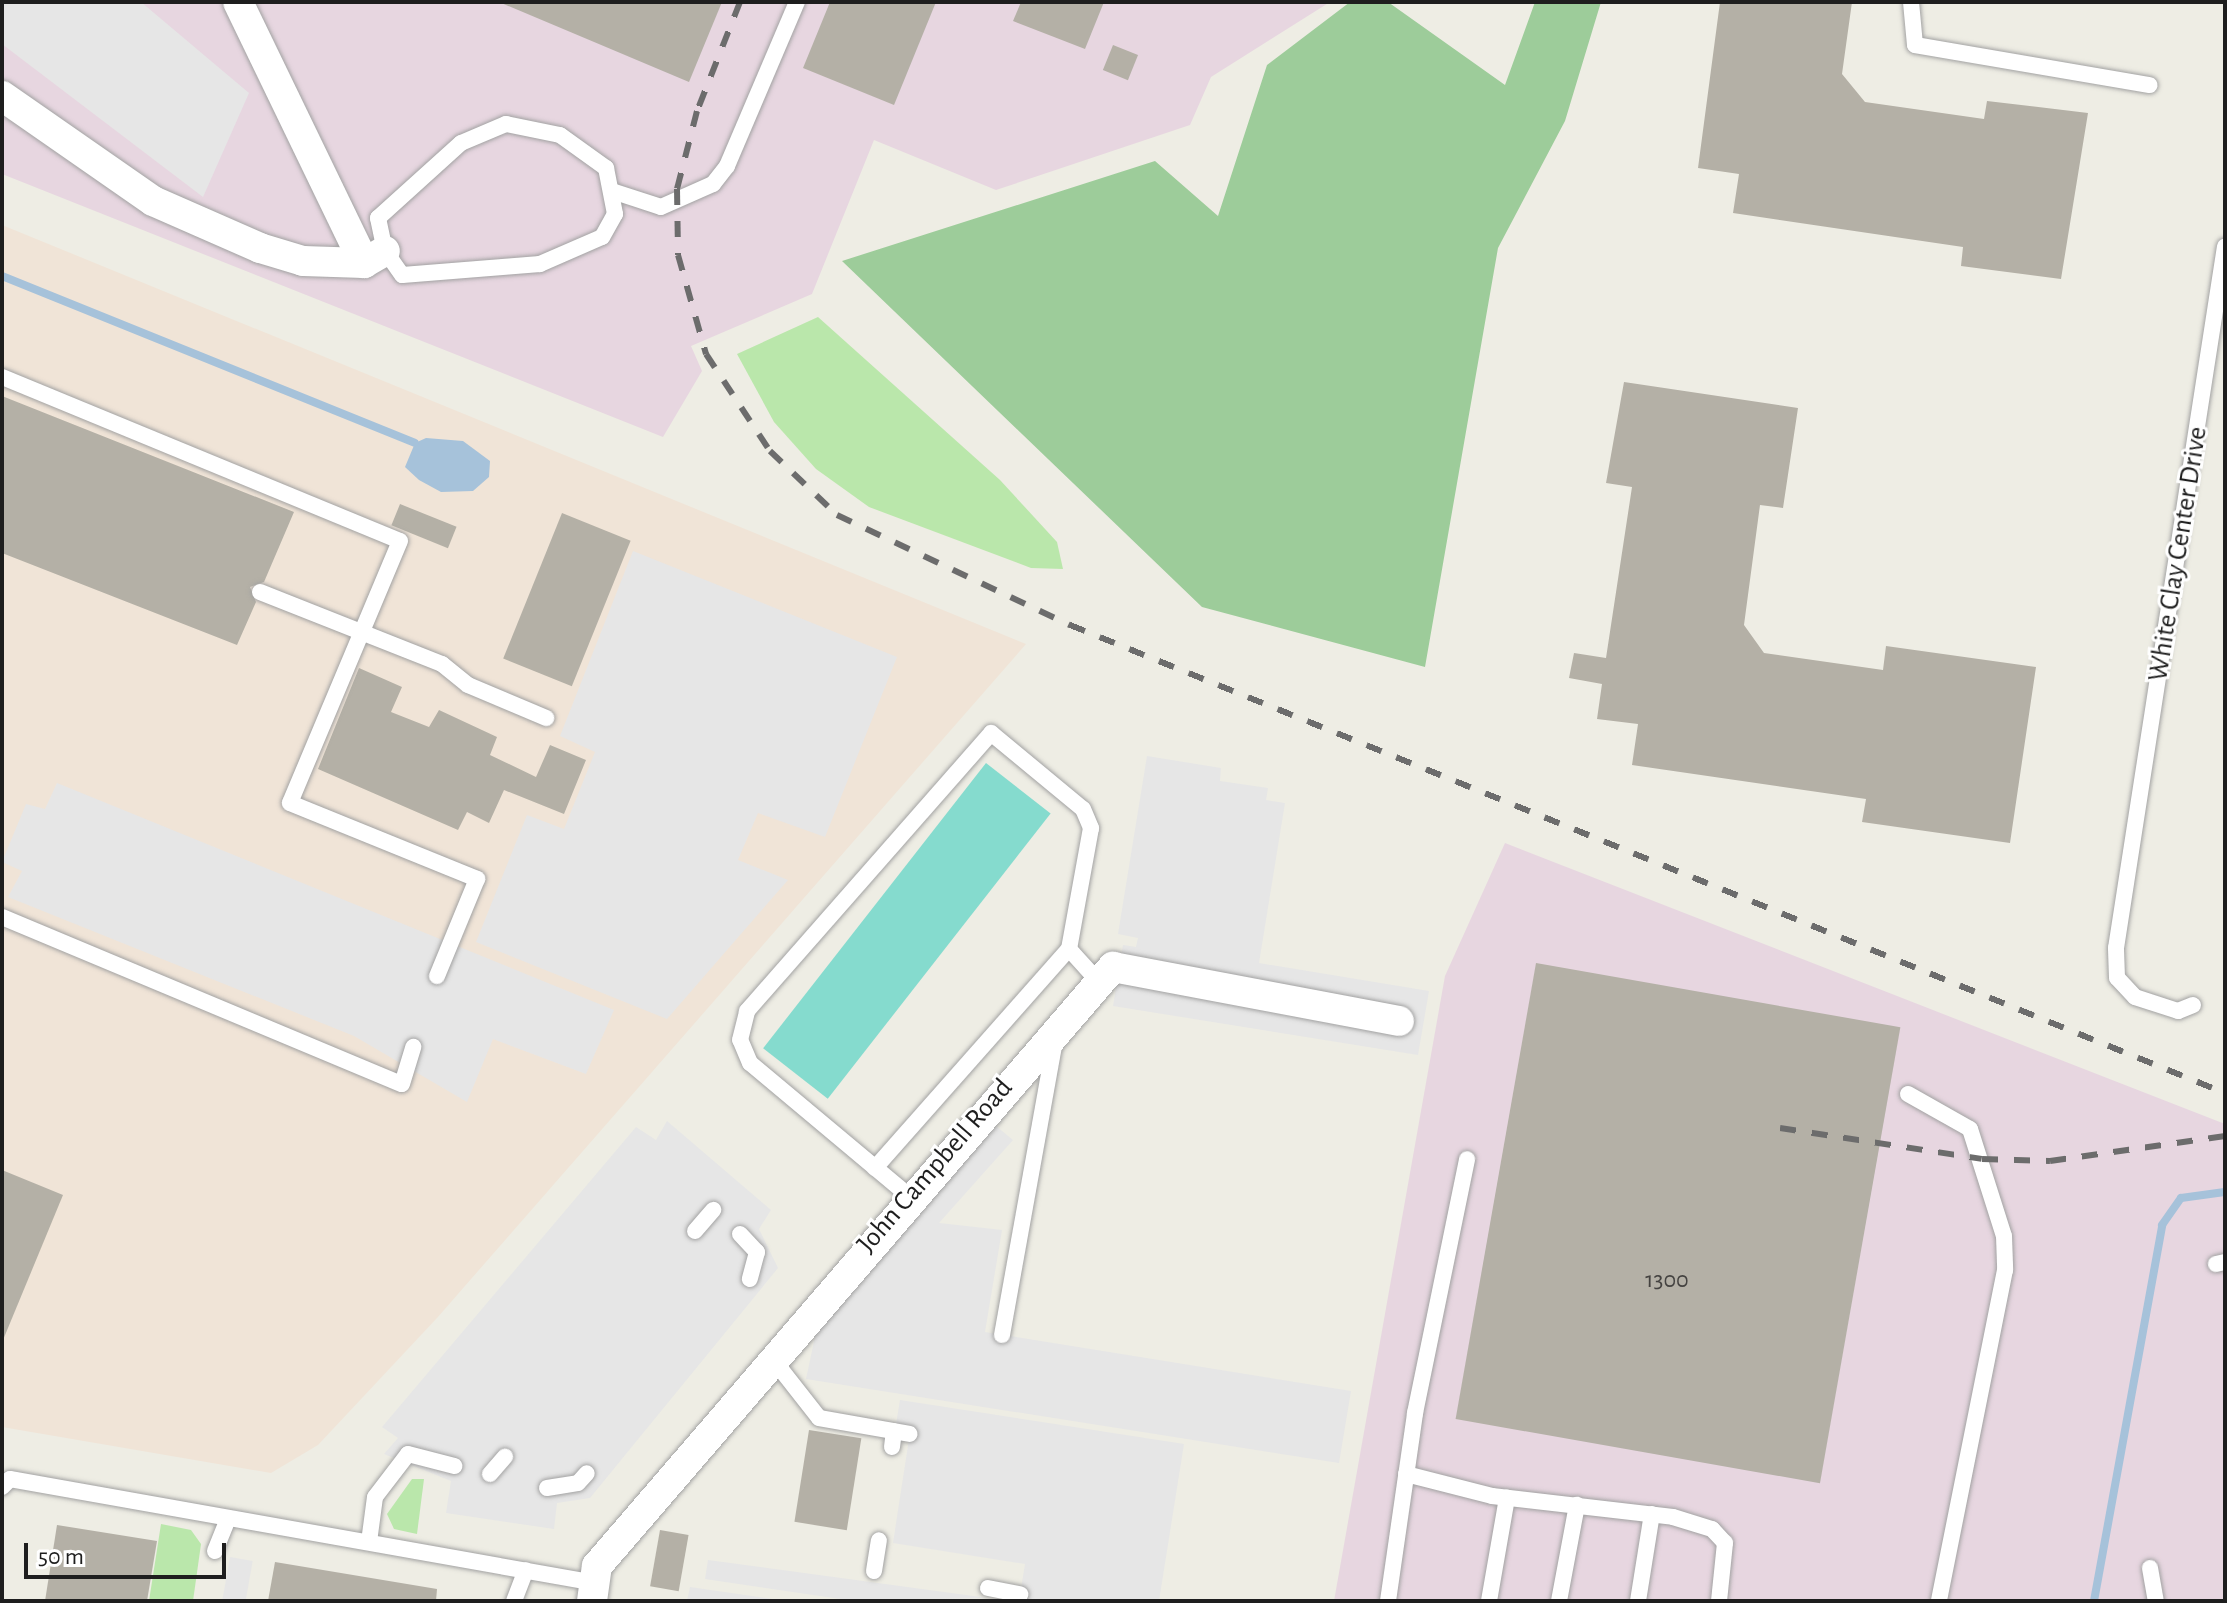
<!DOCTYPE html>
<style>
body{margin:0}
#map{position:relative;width:2227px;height:1603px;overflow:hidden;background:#eeede4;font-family:"Alegreya Sans",sans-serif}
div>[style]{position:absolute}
.industrial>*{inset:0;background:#e7d6e0}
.military>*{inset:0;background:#f0e4d7}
.grass>*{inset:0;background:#bae7ab}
.forest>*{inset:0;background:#9dcc9a}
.pitch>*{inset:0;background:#85dbce;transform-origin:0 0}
.parking>*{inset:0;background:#e6e6e6;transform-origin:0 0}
.water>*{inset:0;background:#a6c2da}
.stream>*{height:8px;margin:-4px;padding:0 4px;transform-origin:4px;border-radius:4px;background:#a6c2da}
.building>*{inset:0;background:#b4b0a6;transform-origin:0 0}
.roads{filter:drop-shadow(0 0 2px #a2a2a2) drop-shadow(0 0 2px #a2a2a2)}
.lane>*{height:16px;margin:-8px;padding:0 8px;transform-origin:8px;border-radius:8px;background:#fff}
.street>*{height:30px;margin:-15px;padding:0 15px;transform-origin:15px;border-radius:15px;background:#fff}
.rail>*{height:6px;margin-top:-3px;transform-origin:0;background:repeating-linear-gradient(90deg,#6c6c6c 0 16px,transparent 0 32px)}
span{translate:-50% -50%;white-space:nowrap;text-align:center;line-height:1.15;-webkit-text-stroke:6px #fff;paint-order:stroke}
.number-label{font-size:24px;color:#444240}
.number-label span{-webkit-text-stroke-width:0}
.street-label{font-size:28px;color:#1e1e1e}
.frame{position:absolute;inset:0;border:4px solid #1e1e1e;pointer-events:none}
.scale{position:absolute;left:24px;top:1543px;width:202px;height:36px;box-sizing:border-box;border:4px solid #1e1e1e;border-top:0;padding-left:10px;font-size:24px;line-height:28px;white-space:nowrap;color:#1e1e1e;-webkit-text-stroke:6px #fff;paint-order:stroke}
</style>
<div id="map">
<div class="industrial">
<div style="clip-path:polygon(2px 2px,1330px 2px,1211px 77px,1190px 125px,996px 190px,874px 140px,812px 294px,691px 346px,702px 371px,663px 437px,2px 174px)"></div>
<div style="clip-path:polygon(1505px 843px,2225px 1124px,2225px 1601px,1334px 1601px,1445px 976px)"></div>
</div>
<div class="military">
<div style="clip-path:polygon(2px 225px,1026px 644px,437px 1318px,318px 1445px,271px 1473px,2px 1427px)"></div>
</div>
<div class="grass">
<div style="clip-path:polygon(818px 317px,1000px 480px,1057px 542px,1063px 569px,1031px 568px,869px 507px,816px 469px,774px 422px,737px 354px)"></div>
<div style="clip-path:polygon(412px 1479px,424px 1479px,417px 1534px,394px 1529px,387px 1514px)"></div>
<div style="clip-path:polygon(161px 1524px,191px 1530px,201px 1544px,193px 1601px,149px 1601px)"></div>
</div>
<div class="forest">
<div style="clip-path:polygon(1350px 2px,1388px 2px,1505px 85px,1535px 2px,1601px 2px,1565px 121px,1498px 248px,1425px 667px,1202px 607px,842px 261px,1155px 161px,1218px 216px,1267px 65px)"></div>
</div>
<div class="pitch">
<div style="left:986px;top:763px;width:82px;height:362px;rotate:38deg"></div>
</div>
<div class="parking">
<div style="clip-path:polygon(2px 2px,141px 2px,249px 93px,203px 197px,2px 44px)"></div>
<div style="clip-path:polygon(633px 551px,897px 657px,825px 837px,758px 813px,738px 860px,788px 880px,667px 1019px,476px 942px,527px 815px,564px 829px,595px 752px,560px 736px)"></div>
<div style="clip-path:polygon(1147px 756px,1221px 768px,1220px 781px,1268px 788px,1266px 800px,1285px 803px,1259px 963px,1429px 991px,1418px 1055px,1113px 1006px,1123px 945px,1136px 947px,1138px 938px,1118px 934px)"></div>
<div style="clip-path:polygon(57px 783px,614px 1010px,586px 1074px,493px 1039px,467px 1102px,354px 1036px,8px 897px,22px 871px,2px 862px,26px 804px,45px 809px)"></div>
<div style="clip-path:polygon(667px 1121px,771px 1210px,759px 1229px,778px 1268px,590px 1498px,557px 1503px,554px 1529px,446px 1513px,451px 1481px,384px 1454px,398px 1438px,382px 1427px,636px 1127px,656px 1140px)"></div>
<div style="clip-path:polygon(996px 1126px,1013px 1140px,939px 1223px,1002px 1230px,985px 1332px,1351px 1391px,1339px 1463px,806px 1379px,819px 1318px)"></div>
<div style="clip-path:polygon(900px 1400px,1184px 1444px,1159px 1601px,1019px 1601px,1025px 1564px,893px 1543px,911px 1426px,896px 1424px)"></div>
<div style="left:230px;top:1557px;width:23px;height:45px;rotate:10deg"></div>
<div style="clip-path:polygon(708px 1560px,988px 1598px,854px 1601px,705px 1579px)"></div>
<div style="clip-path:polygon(690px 1587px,787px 1601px,687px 1601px)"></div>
</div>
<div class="water">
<div style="clip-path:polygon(426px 438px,463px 441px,490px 461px,489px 477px,473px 491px,441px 492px,419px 480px,405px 467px,415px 443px)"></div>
</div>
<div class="stream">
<div style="left:2px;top:276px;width:445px;rotate:22deg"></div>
<div style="left:2094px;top:1601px;width:382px;rotate:-79.7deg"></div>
<div style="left:2162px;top:1225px;width:33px;rotate:-55deg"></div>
<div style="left:2181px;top:1198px;width:44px;rotate:-7.8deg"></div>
</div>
<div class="building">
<div style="clip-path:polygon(499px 2px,722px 2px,689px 82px)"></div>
<div style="clip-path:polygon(830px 2px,936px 2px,894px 105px,803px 68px)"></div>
<div style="clip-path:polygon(1021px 2px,1104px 2px,1085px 49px,1013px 21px)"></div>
<div style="clip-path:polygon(1720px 2px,1852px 2px,1842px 74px,1865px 102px,1984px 119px,1987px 101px,2088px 113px,2061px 279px,1961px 266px,1963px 247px,1733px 213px,1739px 174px,1698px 168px)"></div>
<div style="left:1113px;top:45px;width:27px;height:27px;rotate:22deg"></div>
<div style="clip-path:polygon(1624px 382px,1798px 408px,1783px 508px,1760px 505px,1744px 625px,1764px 653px,1883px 670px,1886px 646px,2036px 667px,2010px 843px,1862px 822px,1866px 799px,1632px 765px,1638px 724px,1597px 719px,1602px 684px,1569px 678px,1574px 653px,1606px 658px,1632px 487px,1606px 483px)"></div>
<div style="clip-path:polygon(2px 396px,294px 512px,264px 582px,250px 587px,256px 602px,237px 645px,2px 553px)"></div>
<div style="left:400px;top:504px;width:61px;height:23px;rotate:22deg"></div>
<div style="left:562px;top:513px;width:74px;height:157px;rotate:22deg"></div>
<div style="clip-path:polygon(359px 668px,402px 687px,391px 712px,429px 727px,439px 710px,497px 737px,490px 755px,536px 777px,550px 745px,586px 760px,564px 814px,504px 790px,489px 823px,467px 812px,458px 830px,318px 769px)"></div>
<div style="left:1536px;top:963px;width:370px;height:463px;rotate:10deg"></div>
<div style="clip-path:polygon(2px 1170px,63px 1195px,3px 1340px,2px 1340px)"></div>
<div style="left:809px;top:1430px;width:53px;height:93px;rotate:9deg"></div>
<div style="clip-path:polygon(57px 1525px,157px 1541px,147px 1601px,45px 1601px)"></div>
<div style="left:660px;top:1530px;width:29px;height:57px;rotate:10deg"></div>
<div style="clip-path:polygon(275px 1562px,437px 1589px,436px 1601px,268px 1601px)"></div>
</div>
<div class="roads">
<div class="lane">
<div style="left:1911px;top:2px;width:43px;rotate:84.7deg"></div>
<div style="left:1915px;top:45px;width:238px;rotate:9.7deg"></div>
<div style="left:506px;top:124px;width:55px;rotate:11.5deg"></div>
<div style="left:560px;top:135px;width:57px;rotate:35.7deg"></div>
<div style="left:606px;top:168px;width:47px;rotate:78.9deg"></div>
<div style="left:615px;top:214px;width:26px;rotate:119deg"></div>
<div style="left:602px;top:237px;width:68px;rotate:156.5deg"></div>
<div style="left:540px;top:264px;width:138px;rotate:175.4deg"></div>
<div style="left:402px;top:275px;width:29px;rotate:-125deg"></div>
<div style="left:385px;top:251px;width:34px;rotate:-102deg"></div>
<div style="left:378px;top:218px;width:112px;rotate:-42.1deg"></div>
<div style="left:461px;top:143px;width:49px;rotate:-22.9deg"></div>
<div style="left:615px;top:192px;width:48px;rotate:18.1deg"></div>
<div style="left:661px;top:207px;width:57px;rotate:-23.9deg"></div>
<div style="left:713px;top:184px;width:23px;rotate:-52deg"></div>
<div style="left:727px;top:166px;width:178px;rotate:-66.9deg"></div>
<div style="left:2px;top:377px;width:430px;rotate:22.4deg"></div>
<div style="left:400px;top:541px;width:284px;rotate:112.8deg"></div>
<div style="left:290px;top:803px;width:202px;rotate:22.1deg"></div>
<div style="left:477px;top:879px;width:105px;rotate:112.4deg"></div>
<div style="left:260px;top:592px;width:196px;rotate:21.6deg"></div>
<div style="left:442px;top:664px;width:33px;rotate:39deg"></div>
<div style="left:468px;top:685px;width:85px;rotate:22.9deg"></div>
<div style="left:2px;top:917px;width:433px;rotate:22.7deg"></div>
<div style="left:402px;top:1084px;width:39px;rotate:-73deg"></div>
<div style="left:2193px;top:1005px;width:16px;rotate:158deg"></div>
<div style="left:2178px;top:1011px;width:45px;rotate:-162deg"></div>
<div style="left:2135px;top:997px;width:26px;rotate:-133deg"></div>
<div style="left:2117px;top:978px;width:30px;rotate:-92deg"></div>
<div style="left:2116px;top:948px;width:710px;rotate:-81.17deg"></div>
<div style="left:1908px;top:1094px;width:71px;rotate:29.4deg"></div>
<div style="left:1970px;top:1129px;width:112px;rotate:72.4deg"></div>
<div style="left:2004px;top:1236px;width:34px;rotate:88deg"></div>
<div style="left:2005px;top:1270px;width:338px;rotate:101.3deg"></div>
<div style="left:875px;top:1168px;width:293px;rotate:-48.5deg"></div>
<div style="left:909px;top:1196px;width:207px;rotate:-140.1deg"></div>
<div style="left:750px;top:1063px;width:25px;rotate:-113deg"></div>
<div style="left:740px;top:1040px;width:30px;rotate:-76deg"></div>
<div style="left:747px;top:1011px;width:370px;rotate:-48.7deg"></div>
<div style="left:991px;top:733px;width:119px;rotate:39.6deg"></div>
<div style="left:1083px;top:809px;width:21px;rotate:67deg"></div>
<div style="left:1091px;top:828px;width:123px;rotate:100.3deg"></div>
<div style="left:1069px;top:949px;width:42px;rotate:47.9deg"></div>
<div style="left:695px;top:1231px;width:28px;rotate:-49deg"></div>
<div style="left:740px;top:1234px;width:25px;rotate:47deg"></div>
<div style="left:757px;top:1252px;width:28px;rotate:105deg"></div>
<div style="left:2216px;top:1264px;width:9px;rotate:-13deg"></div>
<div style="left:1002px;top:1335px;width:299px;rotate:-79.8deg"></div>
<div style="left:772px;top:1358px;width:76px;rotate:51.9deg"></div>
<div style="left:819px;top:1418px;width:92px;rotate:10deg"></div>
<div style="left:892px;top:1447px;width:16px;rotate:-83deg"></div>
<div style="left:490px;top:1474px;width:23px;rotate:-49deg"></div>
<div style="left:1406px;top:1474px;width:89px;rotate:14.3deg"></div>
<div style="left:1492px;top:1496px;width:182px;rotate:6.6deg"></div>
<div style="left:1673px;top:1517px;width:41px;rotate:17.1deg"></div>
<div style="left:1712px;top:1529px;width:19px;rotate:47deg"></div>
<div style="left:1725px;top:1543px;width:58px;rotate:95.9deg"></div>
<div style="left:2px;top:1487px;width:11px;rotate:-45deg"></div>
<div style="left:10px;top:1479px;width:594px;rotate:10.08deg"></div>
<div style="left:547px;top:1488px;width:31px;rotate:-9deg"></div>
<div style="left:578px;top:1483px;width:13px;rotate:-48deg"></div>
<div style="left:369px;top:1542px;width:45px;rotate:-82.4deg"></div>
<div style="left:375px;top:1497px;width:54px;rotate:-52.5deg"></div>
<div style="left:408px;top:1454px;width:48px;rotate:14.6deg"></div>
<div style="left:215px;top:1551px;width:35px;rotate:-68deg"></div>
<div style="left:2150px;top:1568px;width:34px;rotate:80deg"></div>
<div style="left:874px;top:1571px;width:31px;rotate:-81deg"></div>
<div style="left:988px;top:1588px;width:33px;rotate:11deg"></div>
<div style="left:514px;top:1601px;width:33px;rotate:-69deg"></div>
<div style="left:1388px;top:1601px;width:190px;rotate:-81.8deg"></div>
<div style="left:1415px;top:1413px;width:259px;rotate:-78.4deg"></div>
<div style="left:1489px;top:1601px;width:105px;rotate:-80.1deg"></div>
<div style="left:1559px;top:1601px;width:98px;rotate:-79.4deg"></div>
<div style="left:1638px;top:1601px;width:88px;rotate:-80.9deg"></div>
</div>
<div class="street">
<div style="left:238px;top:2px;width:290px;rotate:64.2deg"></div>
<div style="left:2px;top:96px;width:184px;rotate:34.8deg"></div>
<div style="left:153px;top:201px;width:117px;rotate:23.7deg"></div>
<div style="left:260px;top:248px;width:45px;rotate:16.8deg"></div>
<div style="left:303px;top:261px;width:61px;rotate:1.9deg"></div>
<div style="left:364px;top:263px;width:24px;rotate:-30deg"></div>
<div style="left:592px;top:1601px;width:35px;rotate:-82deg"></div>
<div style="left:597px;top:1566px;width:791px;rotate:-49.26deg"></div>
<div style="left:1113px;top:967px;width:291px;rotate:10.7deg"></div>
</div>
</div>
<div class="rail">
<div style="left:740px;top:2px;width:117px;rotate:111.5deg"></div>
<div style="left:697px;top:111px;width:81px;rotate:104.4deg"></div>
<div style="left:677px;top:189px;width:66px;rotate:89.1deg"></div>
<div style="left:678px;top:255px;width:103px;rotate:74.2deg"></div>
<div style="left:706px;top:354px;width:116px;rotate:56.6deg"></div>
<div style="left:770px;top:451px;width:93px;rotate:43.7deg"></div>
<div style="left:837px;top:515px;width:258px;rotate:25.3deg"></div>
<div style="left:1070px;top:625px;width:1246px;rotate:22.06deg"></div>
<div style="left:1780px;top:1128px;width:204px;rotate:8.7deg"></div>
<div style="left:1982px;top:1159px;width:68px;rotate:1.7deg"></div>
<div style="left:2050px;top:1161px;width:177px;rotate:-8.1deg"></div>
</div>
<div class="number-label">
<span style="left:1667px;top:1281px">1300</span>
</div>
<div class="street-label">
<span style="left:2178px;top:554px;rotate:-81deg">White Clay Center Drive</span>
<span style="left:935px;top:1166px;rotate:-49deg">John Campbell Road</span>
</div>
<div class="frame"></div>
<div class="scale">50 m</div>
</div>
